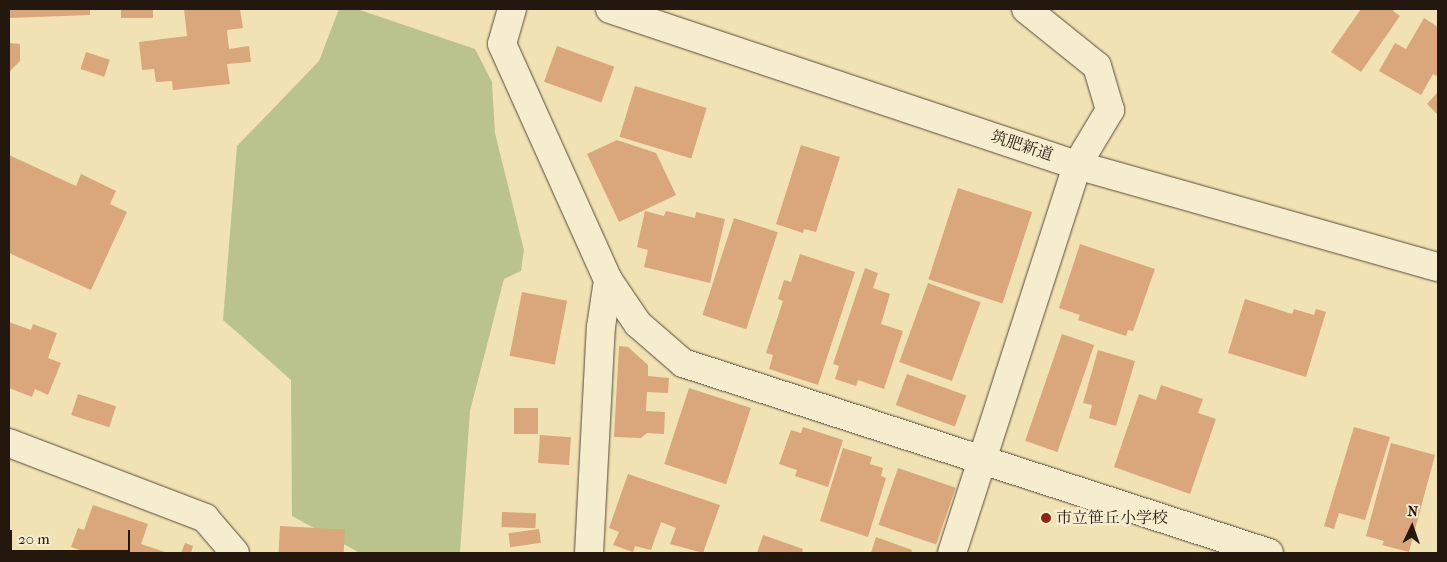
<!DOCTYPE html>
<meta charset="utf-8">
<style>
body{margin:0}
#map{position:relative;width:1447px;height:562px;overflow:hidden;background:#f1e2b4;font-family:"IM FELL French Canon","Noto Serif JP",serif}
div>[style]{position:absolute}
.green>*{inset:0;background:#bbc38c}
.building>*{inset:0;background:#daa67b;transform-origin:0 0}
.roads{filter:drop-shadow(0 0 1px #574a38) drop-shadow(0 0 1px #574a38)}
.street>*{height:28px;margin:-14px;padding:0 14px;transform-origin:14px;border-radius:14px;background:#f6ecce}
.secondary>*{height:28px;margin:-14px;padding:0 14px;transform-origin:14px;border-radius:14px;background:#f6ecce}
.dots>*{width:14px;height:14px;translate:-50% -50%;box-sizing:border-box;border:2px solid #f6ecce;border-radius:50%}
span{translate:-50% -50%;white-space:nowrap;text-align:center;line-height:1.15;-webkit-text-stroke:5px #f6ecce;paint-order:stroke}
.street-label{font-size:16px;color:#24180e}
.poi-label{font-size:16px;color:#24180e}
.left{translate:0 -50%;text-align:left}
.frame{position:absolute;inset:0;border:10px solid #24180e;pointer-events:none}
.north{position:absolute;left:1387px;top:502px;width:50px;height:50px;-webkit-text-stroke:4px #f6ecce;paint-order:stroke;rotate:3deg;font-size:14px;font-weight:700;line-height:20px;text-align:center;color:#24180e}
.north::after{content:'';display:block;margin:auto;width:18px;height:22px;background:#24180e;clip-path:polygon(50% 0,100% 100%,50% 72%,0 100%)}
.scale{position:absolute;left:10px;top:530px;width:120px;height:22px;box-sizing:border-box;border:2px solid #24180e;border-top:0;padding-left:6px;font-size:15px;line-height:18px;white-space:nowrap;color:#24180e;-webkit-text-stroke:4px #f6ecce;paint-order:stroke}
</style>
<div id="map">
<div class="green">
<div style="clip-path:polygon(339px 9px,357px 9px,475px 49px,492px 82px,495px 133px,524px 250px,521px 271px,504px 279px,470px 411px,460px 553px,360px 553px,292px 516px,291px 380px,223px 320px,237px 146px,319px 61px)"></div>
</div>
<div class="building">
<div style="clip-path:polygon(9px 9px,90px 9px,90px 15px,9px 18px)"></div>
<div style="left:121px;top:9px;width:32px;height:9px"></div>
<div style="clip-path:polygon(184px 9px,240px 9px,243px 28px,227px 30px,229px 49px,249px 46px,251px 62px,227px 64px,230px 84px,173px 90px,172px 81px,156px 82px,154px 69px,142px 70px,139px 42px,187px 36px)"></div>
<div style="clip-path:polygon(1361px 9px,1395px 9px,1393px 11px,1400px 16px,1361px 72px,1331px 52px)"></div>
<div style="clip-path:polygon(1424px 18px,1438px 27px,1438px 72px,1436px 76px,1433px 74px,1421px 95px,1379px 71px,1395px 43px,1406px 49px)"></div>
<div style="clip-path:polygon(9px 43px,20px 44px,20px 61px,9px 72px)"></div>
<div style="left:557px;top:46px;width:61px;height:38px;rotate:20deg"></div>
<div style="left:86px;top:52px;width:25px;height:18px;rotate:18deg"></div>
<div style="left:635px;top:86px;width:75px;height:53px;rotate:17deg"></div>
<div style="clip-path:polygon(1438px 92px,1438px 115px,1427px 104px)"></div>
<div style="clip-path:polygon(617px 140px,656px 153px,676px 195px,619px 222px,587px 154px)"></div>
<div style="clip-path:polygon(801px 145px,840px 157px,816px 232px,804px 229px,803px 233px,776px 224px)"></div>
<div style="clip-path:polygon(9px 155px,76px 186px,81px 174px,116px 191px,110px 204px,127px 212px,91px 290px,9px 253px)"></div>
<div style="left:958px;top:188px;width:78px;height:96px;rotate:18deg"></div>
<div style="clip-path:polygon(645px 211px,664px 216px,666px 211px,695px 218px,696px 212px,725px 219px,710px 283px,644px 267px,648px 250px,637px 247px)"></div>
<div style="left:734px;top:218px;width:46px;height:102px;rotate:18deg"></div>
<div style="clip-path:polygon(1080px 244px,1155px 269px,1133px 331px,1128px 330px,1126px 336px,1078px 320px,1080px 315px,1059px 308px)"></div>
<div style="clip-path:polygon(800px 254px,855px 272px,818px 385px,769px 369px,773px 355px,766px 353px,783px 301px,778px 299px,784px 280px,791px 282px)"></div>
<div style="clip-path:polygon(865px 268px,878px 273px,873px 288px,890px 294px,881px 324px,903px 331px,884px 389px,858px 380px,856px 386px,835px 379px,839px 366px,833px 364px)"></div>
<div style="left:928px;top:283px;width:56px;height:84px;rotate:20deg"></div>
<div style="left:522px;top:292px;width:46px;height:65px;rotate:11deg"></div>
<div style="clip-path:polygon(1245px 299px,1292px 314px,1294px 309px,1314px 315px,1316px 309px,1326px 312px,1306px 377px,1228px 353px)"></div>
<div style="clip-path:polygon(9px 322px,31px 330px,33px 324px,57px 333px,48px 358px,61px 363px,48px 395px,35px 389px,32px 397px,9px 388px)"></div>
<div style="left:1062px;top:334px;width:34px;height:113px;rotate:19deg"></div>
<div style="clip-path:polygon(619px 346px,628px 347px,648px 365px,648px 376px,669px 378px,668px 393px,647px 392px,646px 411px,665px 412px,664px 434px,647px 433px,641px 438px,614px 437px)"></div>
<div style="clip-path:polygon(1098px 350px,1135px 361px,1116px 426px,1089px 418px,1092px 405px,1083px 403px)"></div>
<div style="left:907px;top:374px;width:63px;height:33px;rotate:20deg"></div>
<div style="clip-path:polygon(1161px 385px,1203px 399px,1198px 413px,1216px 419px,1190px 494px,1114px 467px,1139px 394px,1156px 400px)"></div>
<div style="left:689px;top:388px;width:65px;height:80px;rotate:18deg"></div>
<div style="left:78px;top:394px;width:40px;height:22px;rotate:18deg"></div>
<div style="left:514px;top:408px;width:24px;height:26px"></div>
<div style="clip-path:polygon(803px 427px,843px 440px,828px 487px,795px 476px,797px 470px,779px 464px,791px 430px,801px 433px)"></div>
<div style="clip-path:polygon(1354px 427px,1390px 437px,1365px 520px,1339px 513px,1334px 529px,1324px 526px)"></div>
<div style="left:540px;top:435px;width:31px;height:28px;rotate:4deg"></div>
<div style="clip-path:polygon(1391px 443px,1435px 455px,1409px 552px,1382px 545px,1384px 541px,1366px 536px)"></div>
<div style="clip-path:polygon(843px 448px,872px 457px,870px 464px,883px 468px,881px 476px,886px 478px,868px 537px,820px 521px)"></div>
<div style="left:898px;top:468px;width:61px;height:60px;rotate:19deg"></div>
<div style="clip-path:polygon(628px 474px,720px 505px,703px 553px,670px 544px,676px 528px,661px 522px,651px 550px,635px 546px,633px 552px,613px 545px,619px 532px,609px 528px)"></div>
<div style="clip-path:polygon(93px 505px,148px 524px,141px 544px,168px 553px,79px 553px,80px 550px,71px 547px,78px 528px,84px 530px)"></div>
<div style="left:502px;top:512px;width:34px;height:15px;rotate:2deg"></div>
<div style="left:280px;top:526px;width:65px;height:27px;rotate:3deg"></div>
<div style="left:539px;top:529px;width:14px;height:31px;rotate:82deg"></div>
<div style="clip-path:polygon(763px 535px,803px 549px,802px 553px,757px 553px)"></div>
<div style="clip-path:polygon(876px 537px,912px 550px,911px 553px,871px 553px)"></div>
<div style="clip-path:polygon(185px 543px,193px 546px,191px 553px,181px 553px)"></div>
</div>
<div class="roads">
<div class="street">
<div style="left:512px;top:9px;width:36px;rotate:106deg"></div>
<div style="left:502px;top:44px;width:259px;rotate:65.8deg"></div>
<div style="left:608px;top:280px;width:53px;rotate:55.7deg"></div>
<div style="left:638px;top:324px;width:60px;rotate:40.9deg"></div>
<div style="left:683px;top:363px;width:616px;rotate:17.96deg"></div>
<div style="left:1026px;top:9px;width:91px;rotate:38.8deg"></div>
<div style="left:1097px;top:66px;width:46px;rotate:73.5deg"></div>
<div style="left:1110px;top:110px;width:64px;rotate:121deg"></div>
<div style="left:9px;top:443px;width:210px;rotate:20.9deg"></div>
<div style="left:205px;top:518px;width:46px;rotate:49.4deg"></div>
<div style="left:589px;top:553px;width:226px;rotate:-87deg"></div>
<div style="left:601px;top:327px;width:48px;rotate:-81.5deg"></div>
</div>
<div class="secondary">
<div style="left:610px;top:9px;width:492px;rotate:18.5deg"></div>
<div style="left:1077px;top:165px;width:375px;rotate:15.8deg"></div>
<div style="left:952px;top:553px;width:408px;rotate:-72.1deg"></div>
</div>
</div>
<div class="dots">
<div style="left:1046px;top:518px;background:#8f2418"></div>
</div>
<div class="street-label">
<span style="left:1022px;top:146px;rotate:18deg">筑肥新道</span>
</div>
<div class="poi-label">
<span class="left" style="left:1056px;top:518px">市立笹丘小学校</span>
</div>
<div class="frame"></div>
<div class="north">N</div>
<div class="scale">20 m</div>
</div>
